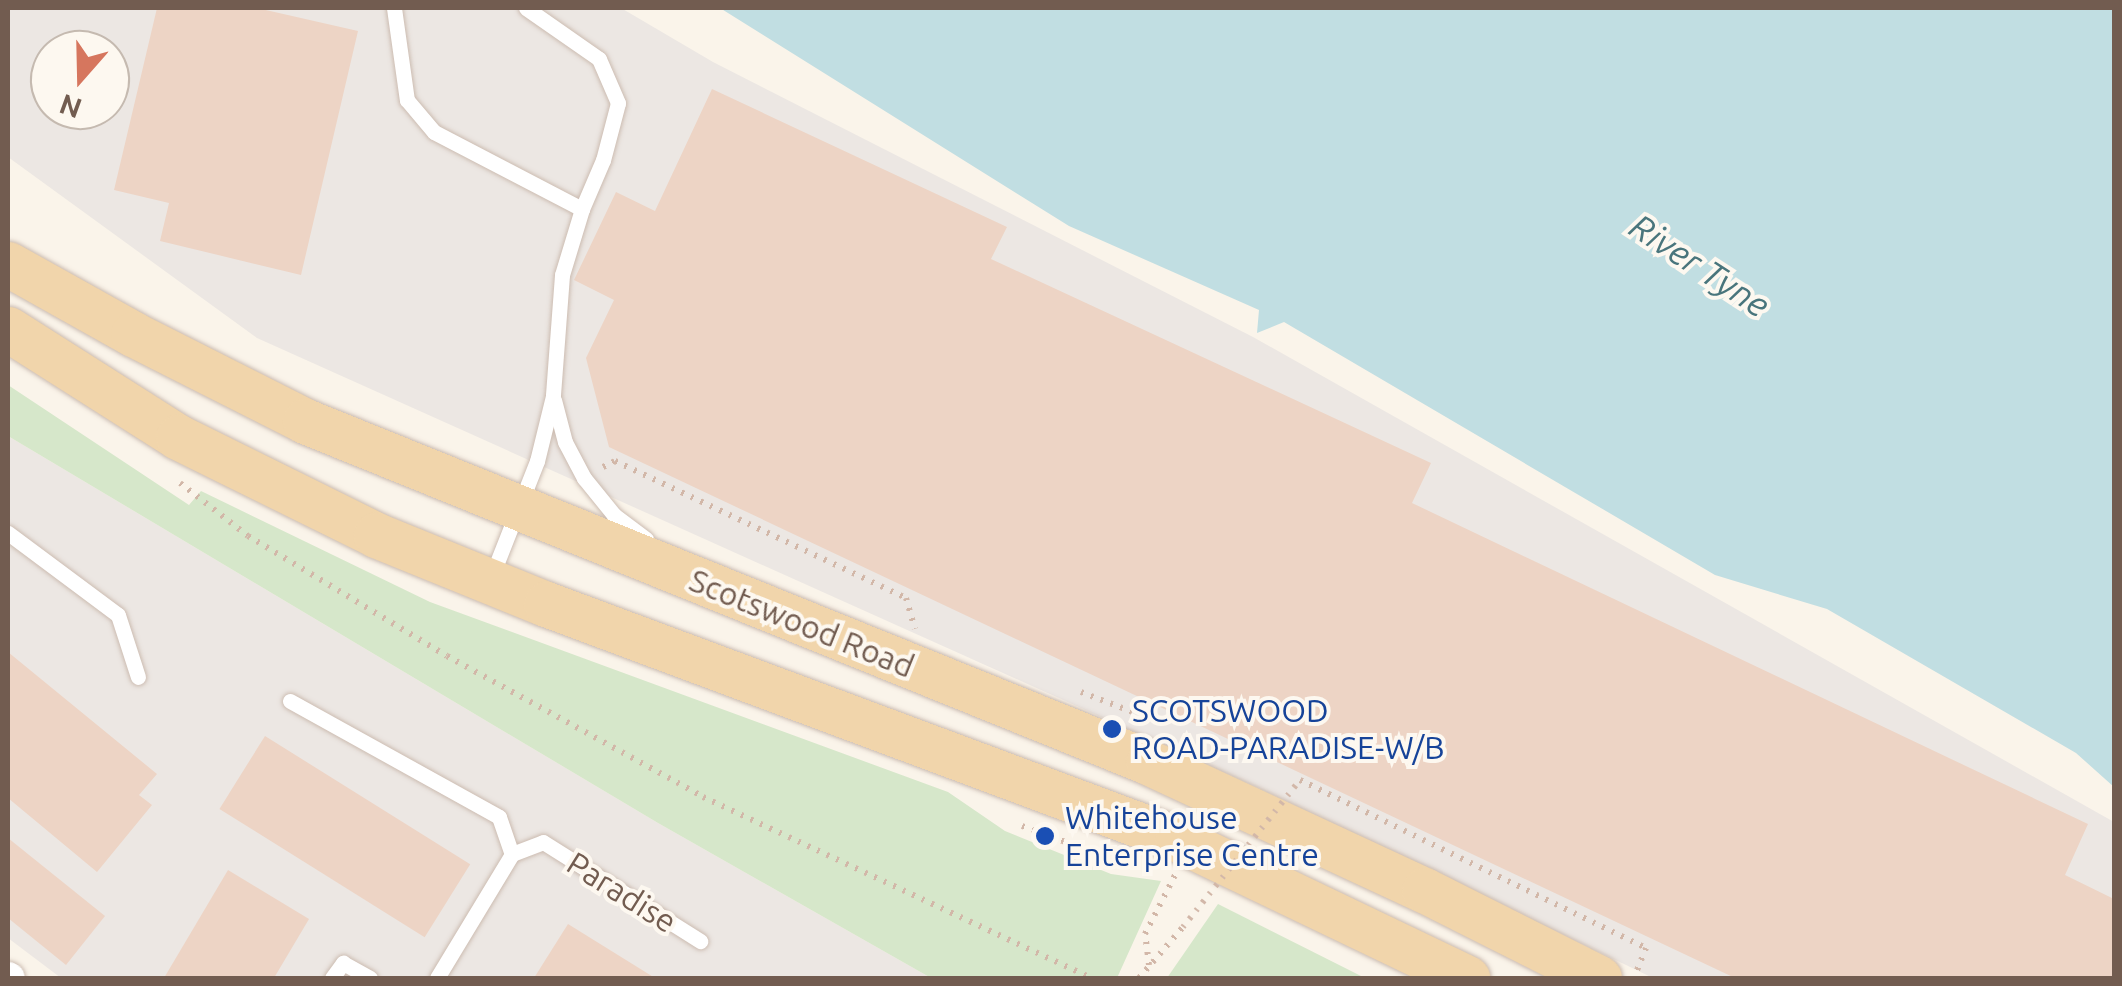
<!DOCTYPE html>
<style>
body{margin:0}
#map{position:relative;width:2122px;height:986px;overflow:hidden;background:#faf4ea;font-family:Ubuntu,sans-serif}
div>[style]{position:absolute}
.industrial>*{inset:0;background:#ece7e3}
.green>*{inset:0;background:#d6e7ca}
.water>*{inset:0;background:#c1dee2}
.building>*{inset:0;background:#edd4c5;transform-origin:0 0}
.path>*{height:6px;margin-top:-3px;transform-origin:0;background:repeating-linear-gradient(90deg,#d2b7a8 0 2.5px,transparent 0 10.5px)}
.roads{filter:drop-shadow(0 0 2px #ccbcb1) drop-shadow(0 0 2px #ccbcb1)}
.lane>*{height:15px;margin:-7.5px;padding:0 7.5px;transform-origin:7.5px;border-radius:7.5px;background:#fff}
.street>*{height:30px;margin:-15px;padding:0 15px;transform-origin:15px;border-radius:15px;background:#fff}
.primary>*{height:45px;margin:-22.5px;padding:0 22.5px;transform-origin:22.5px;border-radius:22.5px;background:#f1d5ab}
.path-bridge>*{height:6px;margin-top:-3px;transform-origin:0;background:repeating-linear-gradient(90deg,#d2b7a8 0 2.5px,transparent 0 10.5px)}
.dots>*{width:28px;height:28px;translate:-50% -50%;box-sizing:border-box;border:5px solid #fdf8f0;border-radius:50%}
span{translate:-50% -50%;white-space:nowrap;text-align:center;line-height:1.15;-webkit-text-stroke:8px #fdf8f0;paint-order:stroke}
.street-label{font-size:32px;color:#725c50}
.transit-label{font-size:32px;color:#164399}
.left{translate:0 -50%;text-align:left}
.water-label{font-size:35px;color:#49757c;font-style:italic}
.frame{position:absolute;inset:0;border:10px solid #725c50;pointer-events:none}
.north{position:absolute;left:30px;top:30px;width:100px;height:100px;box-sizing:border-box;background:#fdf8f0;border:2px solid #c5bab0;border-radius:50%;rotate:200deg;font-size:28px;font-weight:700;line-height:40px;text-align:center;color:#725c50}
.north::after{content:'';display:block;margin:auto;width:35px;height:45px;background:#d6765e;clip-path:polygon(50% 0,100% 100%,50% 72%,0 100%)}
</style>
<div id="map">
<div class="industrial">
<div style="clip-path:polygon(evenodd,8px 8px,621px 8px,713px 62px,1253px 337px,2114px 822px,2114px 978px,1653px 978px,1257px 787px,257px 338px,8px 157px,8px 8px,50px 50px,110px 50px,110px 110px,50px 110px,50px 50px)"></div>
<div style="clip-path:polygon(8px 436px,658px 823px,931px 978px,61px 978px,8px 938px)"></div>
</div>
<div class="green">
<div style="clip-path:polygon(8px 385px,189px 505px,201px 491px,430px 602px,948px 792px,1005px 831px,1111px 874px,1161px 881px,1117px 978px,931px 978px,658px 823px,8px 436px)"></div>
<div style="clip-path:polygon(1218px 904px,1365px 978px,1167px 978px)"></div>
</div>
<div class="water">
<div style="clip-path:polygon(720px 8px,2114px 8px,2114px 787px,2076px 753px,1827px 609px,1715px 575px,1284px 322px,1257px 333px,1259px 310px,1069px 226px)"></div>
</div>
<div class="building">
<div style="clip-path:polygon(157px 8px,257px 8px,358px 31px,301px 275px,160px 241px,169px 203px,114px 190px)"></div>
<div style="clip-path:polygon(712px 89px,1007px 227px,991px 259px,1431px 463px,1412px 503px,2088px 824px,2065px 875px,2114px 899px,2114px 978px,1735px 978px,609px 447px,586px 358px,614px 300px,574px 280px,616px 192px,655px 211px)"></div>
<div style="clip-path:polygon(8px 652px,157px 774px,139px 795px,152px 805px,97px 872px,8px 798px)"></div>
<div style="left:265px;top:736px;width:242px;height:86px;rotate:32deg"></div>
<div style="clip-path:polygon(8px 838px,105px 916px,66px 965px,8px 918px)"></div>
<div style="clip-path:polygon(228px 870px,309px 919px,274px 978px,164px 978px)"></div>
<div style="clip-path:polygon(568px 924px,655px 978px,534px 978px)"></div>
</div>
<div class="path">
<div style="left:603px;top:467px;width:13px;rotate:-27deg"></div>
<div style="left:615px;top:461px;width:322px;rotate:25.2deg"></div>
<div style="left:906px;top:598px;width:32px;rotate:74deg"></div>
<div style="left:180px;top:483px;width:86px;rotate:37.9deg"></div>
<div style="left:248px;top:536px;width:232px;rotate:31.1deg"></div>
<div style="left:447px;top:656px;width:292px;rotate:28.8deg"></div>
<div style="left:703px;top:797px;width:429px;rotate:25deg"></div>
<div style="left:1081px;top:692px;width:72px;rotate:21.2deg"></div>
<div style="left:1300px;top:780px;width:385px;rotate:25.9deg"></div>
<div style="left:1646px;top:948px;width:27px;rotate:112deg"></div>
<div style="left:1022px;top:826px;width:72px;rotate:20.2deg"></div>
<div style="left:1149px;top:965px;width:31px;rotate:-97deg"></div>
<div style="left:1145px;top:934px;width:66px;rotate:-63deg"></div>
<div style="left:1139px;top:978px;width:67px;rotate:-49.2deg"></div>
</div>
<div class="roads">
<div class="lane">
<div style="left:394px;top:8px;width:93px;rotate:82deg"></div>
<div style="left:407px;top:100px;width:42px;rotate:49.8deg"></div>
<div style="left:434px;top:132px;width:167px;rotate:27.5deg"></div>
<div style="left:582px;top:209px;width:69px;rotate:106.9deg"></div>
<div style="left:562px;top:275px;width:121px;rotate:94.3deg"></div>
<div style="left:553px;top:396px;width:67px;rotate:103.8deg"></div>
<div style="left:537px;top:461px;width:126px;rotate:111.5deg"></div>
<div style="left:526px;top:8px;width:89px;rotate:34.9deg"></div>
<div style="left:599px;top:59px;width:48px;rotate:66.6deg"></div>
<div style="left:618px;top:103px;width:59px;rotate:104.7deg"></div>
<div style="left:603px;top:160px;width:53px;rotate:113.2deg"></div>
<div style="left:554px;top:400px;width:43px;rotate:75.3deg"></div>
<div style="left:565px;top:442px;width:41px;rotate:62.2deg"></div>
<div style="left:584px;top:478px;width:48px;rotate:51deg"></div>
<div style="left:614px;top:515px;width:40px;rotate:37deg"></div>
<div style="left:8px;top:533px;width:137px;rotate:36.7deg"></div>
<div style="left:118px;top:615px;width:65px;rotate:72.1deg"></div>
<div style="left:290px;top:701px;width:239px;rotate:29deg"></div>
<div style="left:499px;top:817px;width:39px;rotate:71deg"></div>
<div style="left:332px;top:978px;width:19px;rotate:-54deg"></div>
<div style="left:343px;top:963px;width:31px;rotate:29deg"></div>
<div style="left:437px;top:978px;width:145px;rotate:-58.8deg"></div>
<div style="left:512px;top:854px;width:33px;rotate:-21deg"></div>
<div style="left:543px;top:842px;width:186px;rotate:32.2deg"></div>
</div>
<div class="street">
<div style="left:8px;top:977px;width:2px;rotate:27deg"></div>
</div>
<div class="primary">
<div style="left:8px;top:264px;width:143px;rotate:29.2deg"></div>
<div style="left:133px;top:334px;width:193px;rotate:26.8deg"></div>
<div style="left:305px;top:421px;width:909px;rotate:22.02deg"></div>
<div style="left:1148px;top:762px;width:304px;rotate:24.9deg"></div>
<div style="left:1424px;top:890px;width:196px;rotate:26.7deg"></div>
<div style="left:8px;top:329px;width:201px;rotate:32.4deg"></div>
<div style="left:178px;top:437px;width:221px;rotate:26.3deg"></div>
<div style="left:376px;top:535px;width:183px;rotate:22.1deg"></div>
<div style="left:546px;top:604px;width:673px;rotate:20.43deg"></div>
<div style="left:1177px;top:839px;width:322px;rotate:25.6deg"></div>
</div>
</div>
<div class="path-bridge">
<div style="left:1183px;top:927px;width:188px;rotate:-51.5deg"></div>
</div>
<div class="dots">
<div style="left:1112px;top:729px;background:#1a4fb4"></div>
<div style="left:1045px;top:836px;background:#1a4fb4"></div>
</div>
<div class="street-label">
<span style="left:802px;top:623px;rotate:22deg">Scotswood Road</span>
<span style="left:622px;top:892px;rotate:32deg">Paradise</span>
</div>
<div class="transit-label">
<span class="left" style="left:1132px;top:729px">SCOTSWOOD<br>ROAD-PARADISE-W/B</span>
<span class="left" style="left:1065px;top:836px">Whitehouse<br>Enterprise Centre</span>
</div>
<div class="water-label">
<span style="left:1700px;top:265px;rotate:33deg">River Tyne</span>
</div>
<div class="frame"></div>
<div class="north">N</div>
</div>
